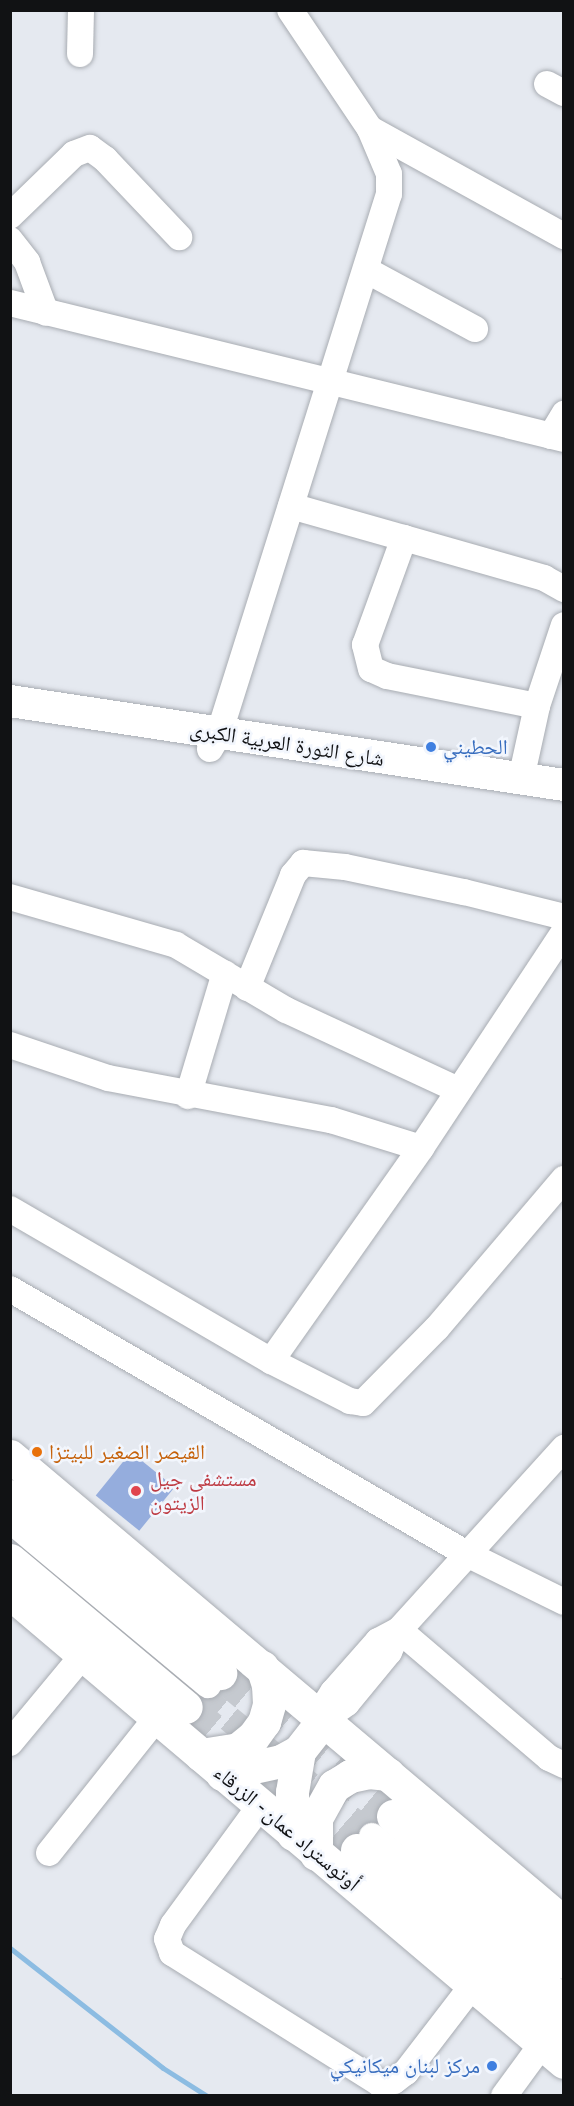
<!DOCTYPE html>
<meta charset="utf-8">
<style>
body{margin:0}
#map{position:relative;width:574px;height:2106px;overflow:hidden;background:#e5e9f0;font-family:"PT Sans","Noto Naskh Arabic",sans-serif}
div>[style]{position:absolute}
.stream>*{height:5px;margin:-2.5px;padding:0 2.5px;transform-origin:2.5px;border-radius:2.5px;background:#8cbce2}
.building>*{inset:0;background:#95addd;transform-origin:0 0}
.minor-tunnel>*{height:26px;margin-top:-13px;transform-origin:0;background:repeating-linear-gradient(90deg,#c5c9cf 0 26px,transparent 0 39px)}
.highway-tunnel>*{height:33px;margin-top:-16.5px;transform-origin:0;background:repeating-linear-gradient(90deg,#c5c9cf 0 33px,transparent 0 49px)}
.roads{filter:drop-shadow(0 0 2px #a8acb2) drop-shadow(0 0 2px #a8acb2)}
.minor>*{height:26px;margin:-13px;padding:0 13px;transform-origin:13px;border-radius:13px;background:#fff}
.major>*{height:32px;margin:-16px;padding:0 16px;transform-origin:16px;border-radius:16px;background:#fff}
.highway>*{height:33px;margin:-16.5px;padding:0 16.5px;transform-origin:16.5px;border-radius:16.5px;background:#fff}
.dots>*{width:16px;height:16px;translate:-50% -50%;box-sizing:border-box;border:3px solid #f2f6fd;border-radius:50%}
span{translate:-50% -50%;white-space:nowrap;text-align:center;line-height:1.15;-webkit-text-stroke:5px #f2f6fd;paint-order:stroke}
.street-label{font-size:21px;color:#111214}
.shop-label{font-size:21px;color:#366cbe}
.left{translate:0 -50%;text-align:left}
.right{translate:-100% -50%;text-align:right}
.food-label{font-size:21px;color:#c56008}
.health-label{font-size:21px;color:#be3a42}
.frame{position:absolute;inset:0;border:12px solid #111214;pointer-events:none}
</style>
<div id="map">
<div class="stream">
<div style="left:10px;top:1948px;width:194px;rotate:38.1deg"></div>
<div style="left:163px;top:2068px;width:52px;rotate:32.5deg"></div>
</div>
<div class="building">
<div style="left:131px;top:1452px;width:56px;height:56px;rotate:39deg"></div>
</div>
<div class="minor-tunnel">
<div style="left:199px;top:1694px;width:224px;rotate:39.4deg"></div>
</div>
<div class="highway-tunnel">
<div style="left:220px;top:1673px;width:224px;rotate:39.6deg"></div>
<div style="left:186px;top:1707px;width:223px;rotate:39.9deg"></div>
</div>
<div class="roads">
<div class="minor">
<div style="left:80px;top:54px;width:44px;rotate:-88.7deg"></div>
<div style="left:547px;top:84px;width:19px;rotate:28deg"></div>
<div style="left:370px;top:129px;width:222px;rotate:28.9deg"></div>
<div style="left:10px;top:216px;width:89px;rotate:-44.1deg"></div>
<div style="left:74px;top:154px;width:17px;rotate:-21deg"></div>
<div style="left:90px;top:148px;width:19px;rotate:36deg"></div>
<div style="left:105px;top:159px;width:108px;rotate:46.5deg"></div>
<div style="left:10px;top:240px;width:28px;rotate:52deg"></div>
<div style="left:27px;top:262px;width:54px;rotate:69.6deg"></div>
<div style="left:366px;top:270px;width:124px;rotate:28.4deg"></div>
<div style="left:10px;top:303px;width:570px;rotate:13.79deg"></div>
<div style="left:551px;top:436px;width:26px;rotate:-59deg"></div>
<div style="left:291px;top:506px;width:117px;rotate:15.8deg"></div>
<div style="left:537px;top:706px;width:153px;rotate:-168.7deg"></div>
<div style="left:387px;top:676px;width:17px;rotate:-156deg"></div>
<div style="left:371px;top:669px;width:25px;rotate:-104deg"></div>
<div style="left:365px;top:645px;width:114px;rotate:-70deg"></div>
<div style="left:404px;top:538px;width:146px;rotate:15.9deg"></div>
<div style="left:544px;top:578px;width:23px;rotate:29deg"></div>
<div style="left:210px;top:749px;width:17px;rotate:-59deg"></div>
<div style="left:219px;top:734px;width:566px;rotate:-72.53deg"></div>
<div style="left:389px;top:194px;width:20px;rotate:-90deg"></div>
<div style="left:389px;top:174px;width:49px;rotate:-112.9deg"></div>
<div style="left:370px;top:129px;width:143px;rotate:-123.9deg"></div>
<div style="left:521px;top:779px;width:75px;rotate:-77.6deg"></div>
<div style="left:537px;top:706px;width:85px;rotate:-71.6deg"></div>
<div style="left:10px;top:897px;width:173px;rotate:16.1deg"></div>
<div style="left:176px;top:945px;width:128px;rotate:30.6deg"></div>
<div style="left:286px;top:1010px;width:190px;rotate:24.9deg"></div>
<div style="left:247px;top:988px;width:122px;rotate:-67.8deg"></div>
<div style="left:293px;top:875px;width:16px;rotate:-50deg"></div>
<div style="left:303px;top:863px;width:42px;rotate:5.4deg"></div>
<div style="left:345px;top:867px;width:122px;rotate:11.9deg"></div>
<div style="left:464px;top:892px;width:103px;rotate:14deg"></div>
<div style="left:10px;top:1045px;width:103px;rotate:18.6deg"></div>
<div style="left:108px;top:1078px;width:227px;rotate:10.7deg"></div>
<div style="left:331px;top:1120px;width:94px;rotate:17.3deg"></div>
<div style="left:188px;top:1096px;width:128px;rotate:-73.3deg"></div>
<div style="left:10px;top:1209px;width:302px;rotate:30.2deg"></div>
<div style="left:271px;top:1361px;width:89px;rotate:26.9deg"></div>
<div style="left:350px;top:1401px;width:13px;rotate:9deg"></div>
<div style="left:363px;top:1403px;width:105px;rotate:-45.4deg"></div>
<div style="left:437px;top:1328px;width:196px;rotate:-49.6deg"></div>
<div style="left:10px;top:1289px;width:528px;rotate:30.11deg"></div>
<div style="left:467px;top:1554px;width:108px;rotate:26.3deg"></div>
<div style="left:271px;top:1361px;width:261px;rotate:-54.8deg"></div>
<div style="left:421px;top:1148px;width:259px;rotate:-56.5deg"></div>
<div style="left:10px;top:1520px;width:258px;rotate:39.8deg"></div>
<div style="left:399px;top:1630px;width:24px;rotate:152deg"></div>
<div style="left:378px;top:1641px;width:68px;rotate:131.4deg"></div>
<div style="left:333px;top:1692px;width:15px;rotate:122deg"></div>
<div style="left:325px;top:1705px;width:15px;rotate:98deg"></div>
<div style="left:323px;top:1720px;width:29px;rotate:-35deg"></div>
<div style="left:347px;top:1703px;width:66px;rotate:-50.5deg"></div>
<div style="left:389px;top:1652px;width:24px;rotate:-66deg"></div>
<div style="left:399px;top:1630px;width:246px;rotate:-47.8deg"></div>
<div style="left:399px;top:1630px;width:197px;rotate:40.5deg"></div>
<div style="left:549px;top:1758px;width:17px;rotate:25deg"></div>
<div style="left:10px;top:1743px;width:114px;rotate:-50.3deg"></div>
<div style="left:260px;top:1806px;width:147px;rotate:126.2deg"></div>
<div style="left:173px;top:1925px;width:15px;rotate:113deg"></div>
<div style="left:167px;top:1939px;width:15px;rotate:70deg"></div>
<div style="left:172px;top:1953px;width:244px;rotate:32.1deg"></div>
<div style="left:379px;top:2083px;width:15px;rotate:-8deg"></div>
<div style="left:394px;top:2081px;width:15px;rotate:-37deg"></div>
<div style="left:406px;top:2072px;width:108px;rotate:-52.5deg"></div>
<div style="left:372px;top:1836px;width:251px;rotate:40.2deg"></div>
<div style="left:49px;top:1853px;width:174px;rotate:-51.5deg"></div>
<div style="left:504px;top:2096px;width:64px;rotate:-53.8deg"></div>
</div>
<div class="major">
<div style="left:10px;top:701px;width:560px;rotate:8.62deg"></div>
</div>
<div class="highway">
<div style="left:10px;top:1456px;width:725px;rotate:40.13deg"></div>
<div style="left:10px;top:1496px;width:275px;rotate:40.1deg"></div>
<div style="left:10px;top:1560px;width:229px;rotate:39.9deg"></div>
<div style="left:10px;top:1593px;width:726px;rotate:40.25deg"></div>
<div style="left:201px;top:1755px;width:37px;rotate:-9deg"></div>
<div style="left:238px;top:1749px;width:19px;rotate:-39deg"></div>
<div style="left:253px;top:1737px;width:19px;rotate:-54deg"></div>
<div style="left:264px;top:1722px;width:19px;rotate:-74deg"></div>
<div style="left:269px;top:1704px;width:19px;rotate:-93deg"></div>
<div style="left:268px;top:1685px;width:19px;rotate:-108deg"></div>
<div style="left:222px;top:1774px;width:60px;rotate:-12.4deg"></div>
<div style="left:281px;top:1761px;width:21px;rotate:-29deg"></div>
<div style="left:299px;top:1751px;width:39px;rotate:-52deg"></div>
<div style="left:393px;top:1816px;width:225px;rotate:40.5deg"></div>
<div style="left:293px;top:1834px;width:42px;rotate:-91.4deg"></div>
<div style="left:292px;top:1792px;width:42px;rotate:-80.3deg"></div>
<div style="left:357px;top:1850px;width:270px;rotate:40deg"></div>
<div style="left:316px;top:1854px;width:36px;rotate:-90deg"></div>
<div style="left:316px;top:1818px;width:37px;rotate:-61deg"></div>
<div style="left:334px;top:1786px;width:19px;rotate:-32deg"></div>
<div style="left:350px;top:1776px;width:19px;rotate:-12deg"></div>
<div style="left:369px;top:1772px;width:19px;rotate:6deg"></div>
</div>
</div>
<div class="dots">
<div style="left:431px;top:747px;background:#3f7fe0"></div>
<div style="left:37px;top:1452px;background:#e8710a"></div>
<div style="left:136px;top:1491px;background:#e0444e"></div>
<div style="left:492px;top:2066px;background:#3f7fe0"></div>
</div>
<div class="street-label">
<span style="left:287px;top:744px;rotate:9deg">شارع الثورة العربية الكبرى</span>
<span style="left:287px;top:1828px;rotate:40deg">أوتوستراد عمان - الزرقاء</span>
</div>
<div class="shop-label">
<span class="left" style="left:443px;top:747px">الحطيني</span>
<span class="right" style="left:480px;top:2066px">مركز لبنان ميكانيكي</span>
</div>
<div class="food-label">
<span class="left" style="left:49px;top:1452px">القيصر الصغير للبيتزا</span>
</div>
<div class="health-label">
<span class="left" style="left:150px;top:1491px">مستشفى جيل<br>الزيتون</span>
</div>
<div class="frame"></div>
</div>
